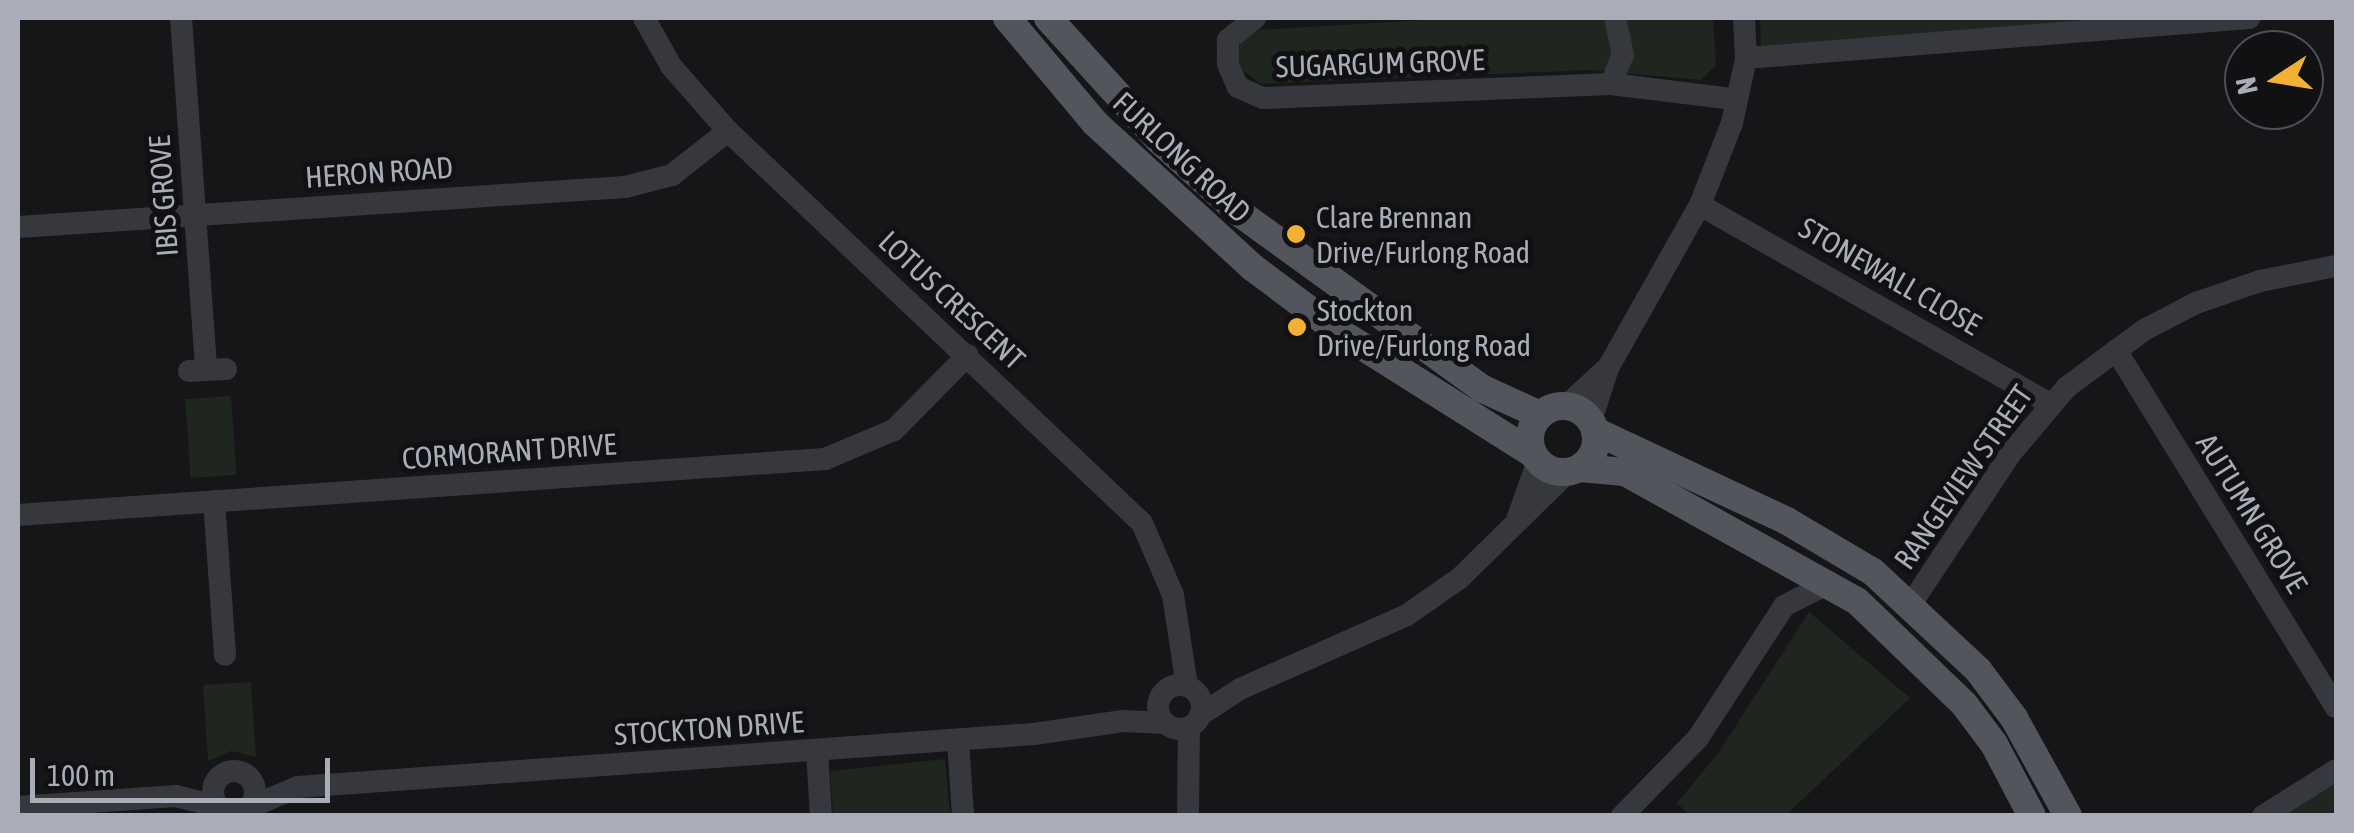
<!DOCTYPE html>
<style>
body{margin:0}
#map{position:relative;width:2354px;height:833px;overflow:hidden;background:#161618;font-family:"Asap Condensed",sans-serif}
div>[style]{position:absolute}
.green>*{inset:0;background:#1e261f;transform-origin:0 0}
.minor>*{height:22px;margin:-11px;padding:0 11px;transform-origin:11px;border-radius:11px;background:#37383d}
.minor>.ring{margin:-11px;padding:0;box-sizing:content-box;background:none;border:22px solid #37383d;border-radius:50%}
.major>*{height:28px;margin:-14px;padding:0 14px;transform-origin:14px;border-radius:14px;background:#53555c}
.major>.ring{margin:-14px;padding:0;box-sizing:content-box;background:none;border:28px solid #53555c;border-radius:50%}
.dots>*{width:28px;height:28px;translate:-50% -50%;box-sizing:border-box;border:5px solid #111113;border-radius:50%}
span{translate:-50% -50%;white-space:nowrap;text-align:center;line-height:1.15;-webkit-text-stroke:10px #111113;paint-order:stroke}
.street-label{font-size:30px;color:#a8adb8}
.poi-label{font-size:30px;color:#a8adb8}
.left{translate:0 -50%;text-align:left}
.frame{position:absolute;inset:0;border:20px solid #a8adb8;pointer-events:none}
.north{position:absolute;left:2224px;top:30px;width:100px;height:100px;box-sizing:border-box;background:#111113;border:2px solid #4d4f55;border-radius:50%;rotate:258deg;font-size:28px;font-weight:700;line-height:40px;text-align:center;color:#a8adb8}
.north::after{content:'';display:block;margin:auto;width:35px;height:45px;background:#f2b134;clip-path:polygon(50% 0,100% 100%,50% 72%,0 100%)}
.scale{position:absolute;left:30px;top:758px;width:300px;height:45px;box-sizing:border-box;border:5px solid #a8adb8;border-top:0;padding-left:12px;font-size:30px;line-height:35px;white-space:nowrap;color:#a8adb8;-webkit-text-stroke:8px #111113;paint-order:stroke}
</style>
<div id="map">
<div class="green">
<div style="clip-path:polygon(1460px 18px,1713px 18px,1716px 65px,1701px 80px,1589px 70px,1261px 84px,1242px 70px,1238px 57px,1240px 43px,1259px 30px)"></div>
<div style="clip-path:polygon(1760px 18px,2140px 18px,1761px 46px)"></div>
<div style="left:231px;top:396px;width:79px;height:46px;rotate:86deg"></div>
<div style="clip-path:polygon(1809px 612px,1910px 698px,1786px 815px,1690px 815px,1677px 803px,1719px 752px)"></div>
<div style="clip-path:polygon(251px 682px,256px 757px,231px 751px,208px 761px,203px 685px)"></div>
<div style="clip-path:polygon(945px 759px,950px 815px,833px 815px,830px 771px)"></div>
<div style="clip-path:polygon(2336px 783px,2336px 815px,2281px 816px,2281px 815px)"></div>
</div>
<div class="minor">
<div style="left:181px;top:18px;width:353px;rotate:85.9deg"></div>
<div style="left:644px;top:18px;width:55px;rotate:60.6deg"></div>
<div style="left:671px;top:66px;width:86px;rotate:48.8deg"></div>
<div style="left:728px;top:131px;width:570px;rotate:43.44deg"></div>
<div style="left:1142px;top:523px;width:78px;rotate:66.7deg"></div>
<div style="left:1173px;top:595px;width:92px;rotate:81.3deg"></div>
<div style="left:1255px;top:18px;width:35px;rotate:141deg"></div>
<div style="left:1228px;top:40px;width:24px;rotate:90deg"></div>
<div style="left:1228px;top:64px;width:25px;rotate:67deg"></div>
<div style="left:1238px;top:87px;width:27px;rotate:24deg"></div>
<div style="left:1263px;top:98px;width:348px;rotate:-2.3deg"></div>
<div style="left:1611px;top:84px;width:124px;rotate:7deg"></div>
<div style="left:1746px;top:58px;width:505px;rotate:-4.55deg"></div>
<div style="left:1611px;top:84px;width:31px;rotate:-68deg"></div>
<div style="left:1623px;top:55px;width:38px;rotate:-102deg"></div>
<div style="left:1700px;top:205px;width:400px;rotate:29.6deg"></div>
<div style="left:18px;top:227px;width:608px;rotate:-3.77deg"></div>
<div style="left:625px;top:187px;width:49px;rotate:-14.3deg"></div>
<div style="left:672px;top:175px;width:71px;rotate:-38.2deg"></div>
<div style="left:2116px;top:350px;width:419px;rotate:58.4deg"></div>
<div style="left:189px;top:371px;width:37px;rotate:-3deg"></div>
<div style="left:1566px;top:406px;width:53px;rotate:-42.7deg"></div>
<div style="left:1591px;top:421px;width:56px;rotate:-72.2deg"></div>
<div style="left:1608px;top:368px;width:187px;rotate:-60.6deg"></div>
<div style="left:1700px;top:205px;width:88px;rotate:-68.7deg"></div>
<div style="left:1732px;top:123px;width:66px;rotate:-77.8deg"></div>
<div style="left:1746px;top:58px;width:40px;rotate:-92.9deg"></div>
<div style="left:214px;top:501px;width:154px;rotate:85.9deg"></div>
<div style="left:18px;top:515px;width:809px;rotate:-3.97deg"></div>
<div style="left:825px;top:459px;width:75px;rotate:-22.8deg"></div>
<div style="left:894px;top:430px;width:105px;rotate:-45.4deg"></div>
<div style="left:1518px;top:517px;width:59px;rotate:-70.3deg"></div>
<div style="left:1911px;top:604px;width:181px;rotate:-56.5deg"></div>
<div style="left:2011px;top:453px;width:87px;rotate:-49.7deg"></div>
<div style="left:2067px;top:387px;width:96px;rotate:-36.5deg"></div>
<div style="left:2144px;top:330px;width:59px;rotate:-27.4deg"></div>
<div style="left:2196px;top:303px;width:68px;rotate:-19deg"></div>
<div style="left:2260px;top:281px;width:77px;rotate:-11.2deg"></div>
<div class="ring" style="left:1158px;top:685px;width:22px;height:22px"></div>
<div style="left:1200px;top:715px;width:48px;rotate:-33deg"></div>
<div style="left:1240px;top:689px;width:183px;rotate:-23.9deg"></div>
<div style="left:1407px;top:615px;width:65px;rotate:-34.9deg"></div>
<div style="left:1460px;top:578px;width:151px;rotate:-44.5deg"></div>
<div style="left:958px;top:740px;width:76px;rotate:86.2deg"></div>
<div style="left:817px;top:751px;width:65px;rotate:86.5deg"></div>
<div class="ring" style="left:213px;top:771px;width:20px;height:20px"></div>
<div style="left:18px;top:807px;width:158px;rotate:-4deg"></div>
<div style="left:176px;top:796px;width:44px;rotate:14.3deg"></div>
<div style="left:248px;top:808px;width:54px;rotate:-22.8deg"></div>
<div style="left:298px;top:787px;width:738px;rotate:-4.12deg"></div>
<div style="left:1034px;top:734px;width:90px;rotate:-8.3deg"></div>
<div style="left:1123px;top:721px;width:42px;rotate:2.7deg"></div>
<div style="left:1188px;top:816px;width:89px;rotate:-89.4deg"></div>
<div style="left:1622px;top:816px;width:109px;rotate:-45.7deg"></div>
<div style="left:1698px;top:738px;width:158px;rotate:-56.9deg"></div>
<div style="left:1784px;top:606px;width:51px;rotate:-27.1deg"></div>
<div style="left:2263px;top:816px;width:86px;rotate:-32.2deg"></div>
</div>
<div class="major">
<div style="left:1007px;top:18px;width:137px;rotate:50deg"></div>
<div style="left:1095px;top:123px;width:213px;rotate:42.5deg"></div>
<div style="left:1252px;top:267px;width:107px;rotate:36.7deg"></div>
<div style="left:1338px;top:331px;width:231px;rotate:32.2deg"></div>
<div style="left:1048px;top:18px;width:164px;rotate:47.7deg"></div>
<div style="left:1158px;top:139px;width:112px;rotate:42.1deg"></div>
<div style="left:1241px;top:214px;width:299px;rotate:35.9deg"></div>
<div style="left:1483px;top:389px;width:63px;rotate:24.5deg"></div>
<div class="ring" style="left:1530px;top:406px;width:38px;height:38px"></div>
<div style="left:1595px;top:431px;width:212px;rotate:25.1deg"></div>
<div style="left:1787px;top:521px;width:100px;rotate:30.7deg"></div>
<div style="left:1873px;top:572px;width:144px;rotate:43deg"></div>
<div style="left:1978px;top:670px;width:60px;rotate:53.1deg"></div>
<div style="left:2014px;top:718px;width:112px;rotate:61.1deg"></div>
<div style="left:1580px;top:468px;width:45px;rotate:5.1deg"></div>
<div style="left:1625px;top:472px;width:265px;rotate:29.1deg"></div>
<div style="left:1857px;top:601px;width:149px;rotate:43.9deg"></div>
<div style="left:1964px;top:704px;width:50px;rotate:53.1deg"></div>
<div style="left:1994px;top:744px;width:81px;rotate:62.2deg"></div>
</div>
<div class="dots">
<div style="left:1296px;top:234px;background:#f2b134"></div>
<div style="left:1297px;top:327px;background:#f2b134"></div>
</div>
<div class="street-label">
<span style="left:1380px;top:63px;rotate:-2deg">SUGARGUM GROVE</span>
<span style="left:1182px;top:157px;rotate:43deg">FURLONG ROAD</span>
<span style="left:379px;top:172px;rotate:-4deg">HERON ROAD</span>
<span style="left:163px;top:196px;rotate:-94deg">IBIS GROVE</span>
<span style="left:1890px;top:276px;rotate:30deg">STONEWALL CLOSE</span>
<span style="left:952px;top:300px;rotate:43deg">LOTUS CRESCENT</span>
<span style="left:509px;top:451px;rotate:-4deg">CORMORANT DRIVE</span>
<span style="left:1963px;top:477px;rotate:-55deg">RANGEVIEW STREET</span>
<span style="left:2252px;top:513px;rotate:58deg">AUTUMN GROVE</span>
<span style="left:709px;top:728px;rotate:-4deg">STOCKTON DRIVE</span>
</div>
<div class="poi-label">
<span class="left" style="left:1316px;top:234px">Clare Brennan<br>Drive/Furlong Road</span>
<span class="left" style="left:1317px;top:327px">Stockton<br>Drive/Furlong Road</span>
</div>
<div class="frame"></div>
<div class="north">N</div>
<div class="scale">100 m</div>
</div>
